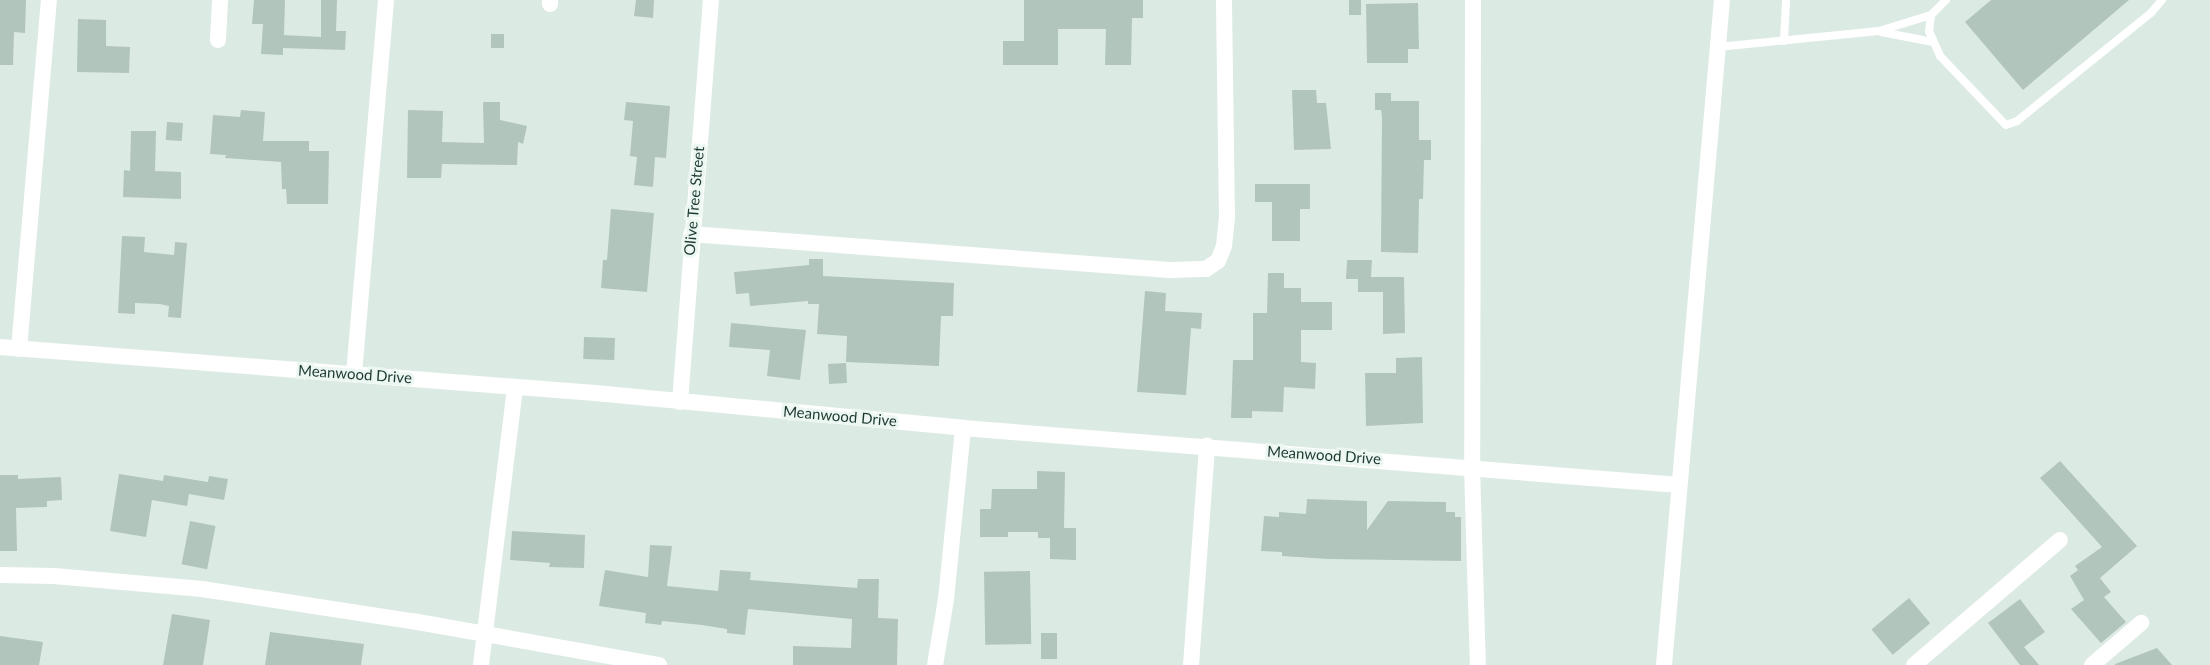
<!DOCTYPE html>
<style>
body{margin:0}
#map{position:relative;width:2210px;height:665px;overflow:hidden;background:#dceae4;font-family:Lato,sans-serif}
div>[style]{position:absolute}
.building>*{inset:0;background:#b1c5bd;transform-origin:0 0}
.lane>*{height:8px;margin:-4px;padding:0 4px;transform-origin:4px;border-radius:4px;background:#fff}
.street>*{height:16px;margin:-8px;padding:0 8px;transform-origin:8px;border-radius:8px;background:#fff}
span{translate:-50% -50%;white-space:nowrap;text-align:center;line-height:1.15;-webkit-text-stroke:6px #edf7f2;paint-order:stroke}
.street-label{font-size:15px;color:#1d3a32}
</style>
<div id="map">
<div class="building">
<div style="clip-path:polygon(0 0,26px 0,25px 33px,14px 32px,13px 65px,0 65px)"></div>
<div style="clip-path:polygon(254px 0,285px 0,284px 35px,321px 37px,321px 0,337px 0,336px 31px,346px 31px,345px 50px,283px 48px,283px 55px,261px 54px,263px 24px,252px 24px)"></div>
<div style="clip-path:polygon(636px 0,654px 0,653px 18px,634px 16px)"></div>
<div style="clip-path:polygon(1024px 0,1143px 0,1143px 18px,1132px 18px,1131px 65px,1105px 65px,1106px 29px,1058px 29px,1058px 65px,1003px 65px,1003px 41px,1024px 41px)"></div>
<div style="left:1349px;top:0;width:12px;height:15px"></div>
<div style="clip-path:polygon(1991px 0,2129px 0,2023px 90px,1965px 22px)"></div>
<div style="clip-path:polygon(1418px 3px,1419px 49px,1408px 49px,1408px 63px,1367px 63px,1366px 4px)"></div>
<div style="clip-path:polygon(78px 19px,106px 20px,106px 46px,130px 47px,129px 73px,77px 72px)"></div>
<div style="left:491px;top:34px;width:13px;height:14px"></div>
<div style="clip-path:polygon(1292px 90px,1316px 90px,1317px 103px,1326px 103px,1331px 149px,1294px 150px)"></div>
<div style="clip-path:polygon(1375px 93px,1391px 93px,1391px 101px,1419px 101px,1419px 140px,1431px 140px,1431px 160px,1424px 160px,1423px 199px,1419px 199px,1418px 253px,1381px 252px,1382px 117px,1381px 110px,1375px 110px)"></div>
<div style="clip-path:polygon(483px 102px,500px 102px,500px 120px,527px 126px,523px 144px,518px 142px,517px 165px,442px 164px,441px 178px,407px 178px,408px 110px,443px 111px,442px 142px,484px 143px)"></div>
<div style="clip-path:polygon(626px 102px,670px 106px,666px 158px,655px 157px,653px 187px,634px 185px,637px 157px,630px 156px,633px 121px,624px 120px)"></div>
<div style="clip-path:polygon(241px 110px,265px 112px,263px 141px,309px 141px,309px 151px,329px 151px,328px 204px,287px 204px,286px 189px,282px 189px,281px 162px,225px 158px,226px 155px,210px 154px,213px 115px,240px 117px)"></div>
<div style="left:167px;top:122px;width:16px;height:18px;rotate:4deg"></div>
<div style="clip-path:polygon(131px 131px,156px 131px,155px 171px,181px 172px,181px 199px,123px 197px,124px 170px,130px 171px)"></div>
<div style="clip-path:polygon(1255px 184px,1310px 184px,1310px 209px,1300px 209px,1300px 241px,1272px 241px,1272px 202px,1255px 202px)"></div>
<div style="clip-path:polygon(611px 209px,654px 213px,647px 292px,601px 288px,603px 260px,607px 260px)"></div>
<div style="clip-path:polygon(122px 236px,145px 237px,144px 252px,174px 255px,175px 242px,187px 243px,181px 318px,168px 317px,169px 306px,160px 304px,135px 303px,135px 314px,118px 313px)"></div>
<div style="clip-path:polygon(809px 259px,823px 259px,823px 276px,954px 283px,953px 316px,941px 316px,939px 366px,846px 362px,847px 336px,817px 334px,819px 304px,808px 304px,808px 301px,750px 306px,749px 293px,736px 294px,734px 272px,809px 265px)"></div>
<div style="clip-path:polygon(1347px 260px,1372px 260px,1371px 277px,1404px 277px,1405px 333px,1383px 334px,1383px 292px,1358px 292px,1358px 279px,1346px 279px)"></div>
<div style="clip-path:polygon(1268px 273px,1284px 273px,1284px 288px,1301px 288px,1301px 302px,1332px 302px,1332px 330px,1301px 330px,1301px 362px,1316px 363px,1315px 389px,1284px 387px,1283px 412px,1252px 411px,1252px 418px,1231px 418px,1233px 360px,1253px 360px,1253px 313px,1267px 313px)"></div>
<div style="clip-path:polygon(1145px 291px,1166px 293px,1165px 311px,1202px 313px,1201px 329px,1191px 328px,1186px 395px,1137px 392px)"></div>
<div style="clip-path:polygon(731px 323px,806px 330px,800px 380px,767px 376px,770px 350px,729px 347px)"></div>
<div style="left:584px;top:337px;width:31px;height:22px;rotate:2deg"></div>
<div style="clip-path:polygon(1422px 357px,1423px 423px,1366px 426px,1365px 373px,1396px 373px,1396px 358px)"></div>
<div style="left:846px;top:363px;width:20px;height:18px;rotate:87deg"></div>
<div style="clip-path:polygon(2060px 461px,2137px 546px,2100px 578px,2111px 592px,2104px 597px,2126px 622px,2101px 643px,2071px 609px,2084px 600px,2070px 576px,2078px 570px,2075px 566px,2102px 547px,2040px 478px)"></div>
<div style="clip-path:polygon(1037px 471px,1065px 472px,1064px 528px,1076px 528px,1076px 560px,1050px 559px,1050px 538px,1038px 538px,1038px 532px,1008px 532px,1008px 537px,980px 537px,980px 509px,991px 509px,992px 489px,1037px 489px)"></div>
<div style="clip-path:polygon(119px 474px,163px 481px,164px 475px,208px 482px,209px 476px,228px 479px,224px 500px,189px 494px,187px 506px,152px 500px,146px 537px,110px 531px)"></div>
<div style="clip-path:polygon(0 475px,18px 475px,18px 479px,61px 477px,62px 500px,47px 501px,47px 507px,16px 508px,17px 551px,0 551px)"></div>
<div style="clip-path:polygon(1307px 499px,1367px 501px,1367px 530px,1388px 501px,1446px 502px,1446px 512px,1455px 512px,1455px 517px,1461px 517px,1461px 561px,1329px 559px,1282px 556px,1282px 552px,1261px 551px,1264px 516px,1279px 517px,1279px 512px,1306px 514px)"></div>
<div style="left:190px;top:521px;width:26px;height:44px;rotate:11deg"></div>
<div style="clip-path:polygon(512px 531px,585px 535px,584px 568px,549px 567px,550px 563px,510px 560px)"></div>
<div style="clip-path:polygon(650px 545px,672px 546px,667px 586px,718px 591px,720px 570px,751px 572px,750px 580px,857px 588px,858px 579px,879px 579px,878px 618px,898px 619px,897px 665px,793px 665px,793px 646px,851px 648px,852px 619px,748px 609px,745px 635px,727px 633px,727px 629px,702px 625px,662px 621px,661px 625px,645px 623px,646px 613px,599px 606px,605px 570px,648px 577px)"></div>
<div style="left:1030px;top:571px;width:73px;height:46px;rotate:89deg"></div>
<div style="left:1909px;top:598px;width:33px;height:49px;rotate:50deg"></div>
<div style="clip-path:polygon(2020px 599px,2045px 632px,2024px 647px,2039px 665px,2020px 665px,1988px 623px)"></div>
<div style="clip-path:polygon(172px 614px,210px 620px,203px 665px,163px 665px)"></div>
<div style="clip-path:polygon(270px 632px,364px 644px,361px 665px,265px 665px)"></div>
<div style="left:1041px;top:633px;width:16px;height:26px"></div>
<div style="clip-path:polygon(0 636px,43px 642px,39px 665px,0 665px)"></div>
<div style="clip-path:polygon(2157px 648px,2172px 665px,2115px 665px,2115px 664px)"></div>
</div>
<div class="lane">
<div style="left:1946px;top:0;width:21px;rotate:135deg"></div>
<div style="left:1931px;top:15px;width:16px;rotate:97deg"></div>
<div style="left:1929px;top:31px;width:27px;rotate:66deg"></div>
<div style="left:1940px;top:56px;width:95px;rotate:46.3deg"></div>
<div style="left:2006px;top:125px;width:12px;rotate:-20deg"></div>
<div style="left:2017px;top:121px;width:172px;rotate:-38.9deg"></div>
<div style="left:2151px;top:13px;width:17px;rotate:-50deg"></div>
<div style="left:1881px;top:32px;width:53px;rotate:10.9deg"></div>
<div style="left:1784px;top:41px;width:41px;rotate:-87.2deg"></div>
<div style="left:1718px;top:47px;width:162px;rotate:-5.7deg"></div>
<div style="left:1879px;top:31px;width:54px;rotate:-17.1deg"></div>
</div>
<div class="street">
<div style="left:1473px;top:0;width:467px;rotate:90.1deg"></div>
<div style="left:1472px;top:467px;width:198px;rotate:88.3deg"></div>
<div style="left:550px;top:4px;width:4px;rotate:-90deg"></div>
<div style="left:218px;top:40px;width:40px;rotate:-87.1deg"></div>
<div style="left:691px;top:234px;width:483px;rotate:4.3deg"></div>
<div style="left:1173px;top:270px;width:33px;rotate:-2deg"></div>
<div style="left:1206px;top:269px;width:14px;rotate:-34deg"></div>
<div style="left:1218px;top:261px;width:16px;rotate:-68deg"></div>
<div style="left:1224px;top:246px;width:28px;rotate:-84deg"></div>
<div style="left:1227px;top:218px;width:218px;rotate:-90.8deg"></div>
<div style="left:0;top:347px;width:597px;rotate:4.42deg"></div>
<div style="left:595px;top:393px;width:370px;rotate:5.4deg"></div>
<div style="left:963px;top:428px;width:718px;rotate:4.55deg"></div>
<div style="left:19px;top:349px;width:350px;rotate:-85.1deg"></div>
<div style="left:354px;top:374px;width:375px;rotate:-85.1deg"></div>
<div style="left:680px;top:402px;width:403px;rotate:-85.6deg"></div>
<div style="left:0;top:575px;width:54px;rotate:1.1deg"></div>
<div style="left:54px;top:576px;width:149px;rotate:5deg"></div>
<div style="left:202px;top:589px;width:212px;rotate:8.7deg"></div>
<div style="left:412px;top:621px;width:251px;rotate:10.1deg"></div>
<div style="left:481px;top:665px;width:280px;rotate:-83deg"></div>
<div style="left:935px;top:665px;width:67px;rotate:-80.5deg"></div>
<div style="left:946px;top:599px;width:172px;rotate:-84.3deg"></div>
<div style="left:1191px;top:665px;width:220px;rotate:-85.8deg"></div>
<div style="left:1664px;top:665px;width:668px;rotate:-85.02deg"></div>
<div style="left:1914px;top:665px;width:192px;rotate:-40.6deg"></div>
<div style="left:2092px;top:665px;width:65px;rotate:-40.6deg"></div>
</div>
<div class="street-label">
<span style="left:694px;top:201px;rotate:-85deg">Olive Tree Street</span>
<span style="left:355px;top:374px;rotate:4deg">Meanwood Drive</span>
<span style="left:840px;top:416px;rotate:5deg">Meanwood Drive</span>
<span style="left:1324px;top:455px;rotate:4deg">Meanwood Drive</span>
</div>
</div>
